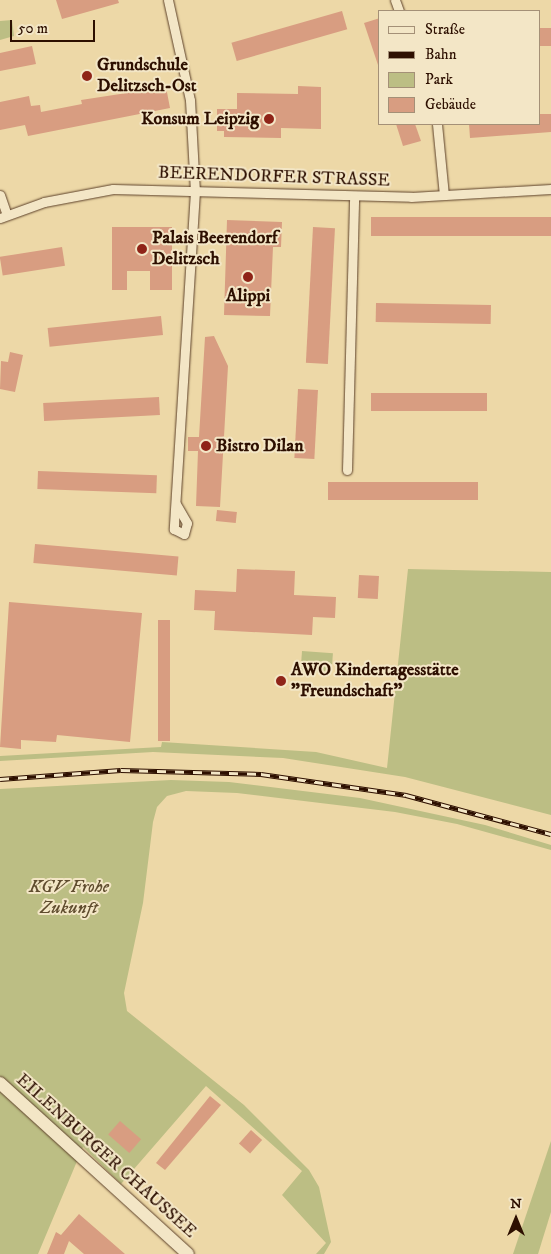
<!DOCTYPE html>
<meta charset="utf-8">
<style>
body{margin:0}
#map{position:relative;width:551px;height:1254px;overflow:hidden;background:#edd8a7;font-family:"IM FELL DW Pica",serif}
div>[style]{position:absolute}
.green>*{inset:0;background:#bcbe84;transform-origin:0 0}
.building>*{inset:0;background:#d89d81;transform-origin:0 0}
.roads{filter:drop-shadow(0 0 1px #5d412a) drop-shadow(0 0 1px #5d412a)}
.street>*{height:9px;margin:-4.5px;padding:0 4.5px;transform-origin:4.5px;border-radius:4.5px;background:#f3e6c6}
.secondary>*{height:12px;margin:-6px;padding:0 6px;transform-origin:6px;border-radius:6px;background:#f3e6c6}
.rail>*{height:5px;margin-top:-2.5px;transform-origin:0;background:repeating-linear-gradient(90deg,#f3e6c6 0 9px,#2d0f00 0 18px);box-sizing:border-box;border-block:1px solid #2d0f00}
.dots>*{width:14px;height:14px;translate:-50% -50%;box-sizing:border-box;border:2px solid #f3e6c6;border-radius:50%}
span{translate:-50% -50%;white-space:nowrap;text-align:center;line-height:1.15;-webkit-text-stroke:4px #f3e6c6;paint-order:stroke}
.poi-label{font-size:18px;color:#2d0f00;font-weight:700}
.left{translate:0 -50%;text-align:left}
.right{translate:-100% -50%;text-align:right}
.street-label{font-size:18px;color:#2d0f00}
.park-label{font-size:18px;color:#5f4c2e;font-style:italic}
.legend{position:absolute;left:378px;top:10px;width:162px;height:115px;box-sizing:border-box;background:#f3e6c6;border:1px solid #a49077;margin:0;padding:6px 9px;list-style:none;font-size:15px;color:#2d0f00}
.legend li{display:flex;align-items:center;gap:10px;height:25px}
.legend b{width:25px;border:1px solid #a49077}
.north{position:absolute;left:491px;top:1194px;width:50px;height:50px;-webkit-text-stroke:4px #f3e6c6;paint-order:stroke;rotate:0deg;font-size:14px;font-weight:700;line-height:20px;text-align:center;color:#2d0f00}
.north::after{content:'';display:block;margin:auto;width:18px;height:22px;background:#2d0f00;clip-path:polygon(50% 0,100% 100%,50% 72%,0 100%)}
.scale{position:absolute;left:10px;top:20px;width:85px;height:22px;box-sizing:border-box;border:2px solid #2d0f00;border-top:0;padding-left:6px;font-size:15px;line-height:18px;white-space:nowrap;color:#2d0f00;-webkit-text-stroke:4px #f3e6c6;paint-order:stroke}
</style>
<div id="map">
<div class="green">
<div style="clip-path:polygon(12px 20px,14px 36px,0 40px,0 21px)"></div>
<div style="clip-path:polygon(408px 569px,551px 572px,551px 815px,405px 777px,283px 758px,153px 752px,0 761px,0 756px,161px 747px,162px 742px,316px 752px,387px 768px)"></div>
<div style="left:302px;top:651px;width:31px;height:20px;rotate:4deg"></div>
<div style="clip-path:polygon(171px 780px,229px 782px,360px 798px,485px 825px,551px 845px,551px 850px,457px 824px,395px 812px,237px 793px,186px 791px,167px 796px,157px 807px,153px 822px,143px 903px,124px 993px,127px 1011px,244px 1105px,309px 1170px,319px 1187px,331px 1242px,324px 1254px,316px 1254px,326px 1243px,282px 1195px,302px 1171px,206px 1086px,121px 1184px,83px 1147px,38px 1254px,0 1254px,0 789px)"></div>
<div style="clip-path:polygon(551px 1141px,551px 1212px,538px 1254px,513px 1254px)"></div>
</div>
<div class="building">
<div style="clip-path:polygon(56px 0,118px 0,119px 3px,62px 19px)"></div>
<div style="left:342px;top:11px;width:19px;height:115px;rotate:74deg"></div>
<div style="clip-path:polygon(380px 18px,380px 65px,378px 65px,364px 23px)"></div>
<div style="left:551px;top:28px;width:18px;height:11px;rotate:90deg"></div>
<div style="clip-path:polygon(32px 46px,36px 64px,0 71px,0 53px)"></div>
<div style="clip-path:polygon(298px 86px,321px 87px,321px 129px,281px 128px,281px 138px,224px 137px,224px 131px,217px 131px,217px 109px,237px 109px,237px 93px,298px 94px)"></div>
<div style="clip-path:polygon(166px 87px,170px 108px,28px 136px,25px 125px,0 130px,0 102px,29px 96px,31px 106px,40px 105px,41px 112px,82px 104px,81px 100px)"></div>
<div style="clip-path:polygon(540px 114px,551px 114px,551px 132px,470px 138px,469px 124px,540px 124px)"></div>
<div style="clip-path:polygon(396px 124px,415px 124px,421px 141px,403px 146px)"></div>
<div style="left:551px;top:217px;width:19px;height:180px;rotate:90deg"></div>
<div style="clip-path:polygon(227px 220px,282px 222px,281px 247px,273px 247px,270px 316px,224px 315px)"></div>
<div style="clip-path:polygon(112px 227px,172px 227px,172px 290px,150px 290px,150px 271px,127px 271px,127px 290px,112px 290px)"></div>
<div style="left:313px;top:227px;width:22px;height:136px;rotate:3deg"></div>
<div style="left:62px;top:247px;width:19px;height:63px;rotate:81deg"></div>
<div style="left:376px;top:303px;width:115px;height:19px;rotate:1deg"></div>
<div style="left:161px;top:316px;width:19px;height:114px;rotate:84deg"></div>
<div style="clip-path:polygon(214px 336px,228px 366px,220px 507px,196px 506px,198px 451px,188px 451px,188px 437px,199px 437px,205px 337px)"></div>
<div style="clip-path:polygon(10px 352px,23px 355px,15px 392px,0 389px,1px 361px,8px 362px)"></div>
<div style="left:298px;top:389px;width:20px;height:69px;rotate:3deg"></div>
<div style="left:371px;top:393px;width:116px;height:18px"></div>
<div style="left:159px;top:397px;width:18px;height:116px;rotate:87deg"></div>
<div style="left:38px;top:471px;width:119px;height:18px;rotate:2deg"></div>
<div style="left:328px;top:482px;width:150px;height:18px"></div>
<div style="left:217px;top:510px;width:20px;height:11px;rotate:6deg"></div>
<div style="left:35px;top:544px;width:144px;height:19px;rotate:5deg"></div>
<div style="clip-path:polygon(237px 569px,295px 571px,294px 595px,336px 597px,335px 618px,313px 617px,312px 635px,214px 630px,215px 611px,194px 610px,195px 590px,236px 592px)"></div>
<div style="left:359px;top:575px;width:20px;height:23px;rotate:3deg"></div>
<div style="clip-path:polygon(9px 602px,142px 613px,130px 742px,57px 735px,56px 742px,21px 740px,21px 749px,0 747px)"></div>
<div style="left:158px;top:620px;width:12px;height:121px"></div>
<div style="clip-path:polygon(210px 1096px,221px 1105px,165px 1170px,156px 1163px)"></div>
<div style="left:120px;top:1121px;width:28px;height:18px;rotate:41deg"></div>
<div style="left:251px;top:1130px;width:15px;height:18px;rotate:42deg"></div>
<div style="clip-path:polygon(79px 1214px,125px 1254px,84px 1254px,69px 1241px,64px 1254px,47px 1254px,56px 1232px,61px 1235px)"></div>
</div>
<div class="roads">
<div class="street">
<div style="left:168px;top:0;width:102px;rotate:77.6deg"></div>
<div style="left:190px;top:100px;width:91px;rotate:86.9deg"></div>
<div style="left:195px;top:191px;width:339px;rotate:93.6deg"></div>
<div style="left:174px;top:529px;width:11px;rotate:27deg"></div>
<div style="left:184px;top:534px;width:11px;rotate:-75deg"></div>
<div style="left:187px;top:523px;width:22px;rotate:-120deg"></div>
<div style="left:395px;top:0;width:12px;rotate:70deg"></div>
<div style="left:437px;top:124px;width:71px;rotate:84.4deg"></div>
<div style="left:0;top:195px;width:21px;rotate:71deg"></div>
<div style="left:0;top:218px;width:47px;rotate:-20deg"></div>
<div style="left:44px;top:202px;width:70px;rotate:-10.7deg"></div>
<div style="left:113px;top:189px;width:298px;rotate:1.5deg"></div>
<div style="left:411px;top:197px;width:140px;rotate:-3.3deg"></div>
<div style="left:347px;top:470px;width:274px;rotate:-88.5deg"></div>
</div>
<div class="secondary">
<div style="left:0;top:1083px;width:254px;rotate:42.3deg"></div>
</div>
</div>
<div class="rail">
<div style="left:0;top:779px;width:121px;rotate:-4.3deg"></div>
<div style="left:121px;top:770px;width:140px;rotate:1.6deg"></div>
<div style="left:261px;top:774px;width:147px;rotate:8.2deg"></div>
<div style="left:406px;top:795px;width:150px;rotate:15.1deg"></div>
</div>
<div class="dots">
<div style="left:87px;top:76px;background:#8f2418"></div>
<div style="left:269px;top:119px;background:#8f2418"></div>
<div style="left:142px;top:249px;background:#8f2418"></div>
<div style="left:248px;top:277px;background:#8f2418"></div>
<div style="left:206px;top:446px;background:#8f2418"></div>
<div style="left:281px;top:681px;background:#8f2418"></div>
</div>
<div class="poi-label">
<span class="left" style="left:97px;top:76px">Grundschule<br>Delitzsch-Ost</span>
<span class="right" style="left:259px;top:119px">Konsum Leipzig</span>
<span class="left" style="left:152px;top:249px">Palais Beerendorf<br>Delitzsch</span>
<span style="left:248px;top:296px">Alippi</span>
<span class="left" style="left:216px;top:446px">Bistro Dilan</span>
<span class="left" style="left:291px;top:681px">AWO Kindertagesstätte<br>"Freundschaft"</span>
</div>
<div class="street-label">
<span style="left:274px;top:177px;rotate:2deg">BEERENDORFER STRASSE</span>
<span style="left:106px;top:1156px;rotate:42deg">EILENBURGER CHAUSSEE</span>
</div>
<div class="park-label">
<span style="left:69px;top:898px">KGV Frohe<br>Zukunft</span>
</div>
<ul class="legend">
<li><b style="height:6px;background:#f3e6c6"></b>Straße</li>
<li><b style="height:6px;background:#2d0f00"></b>Bahn</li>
<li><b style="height:14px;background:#bcbe84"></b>Park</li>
<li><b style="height:14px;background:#d89d81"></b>Gebäude</li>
</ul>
<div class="north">N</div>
<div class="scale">50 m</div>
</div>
